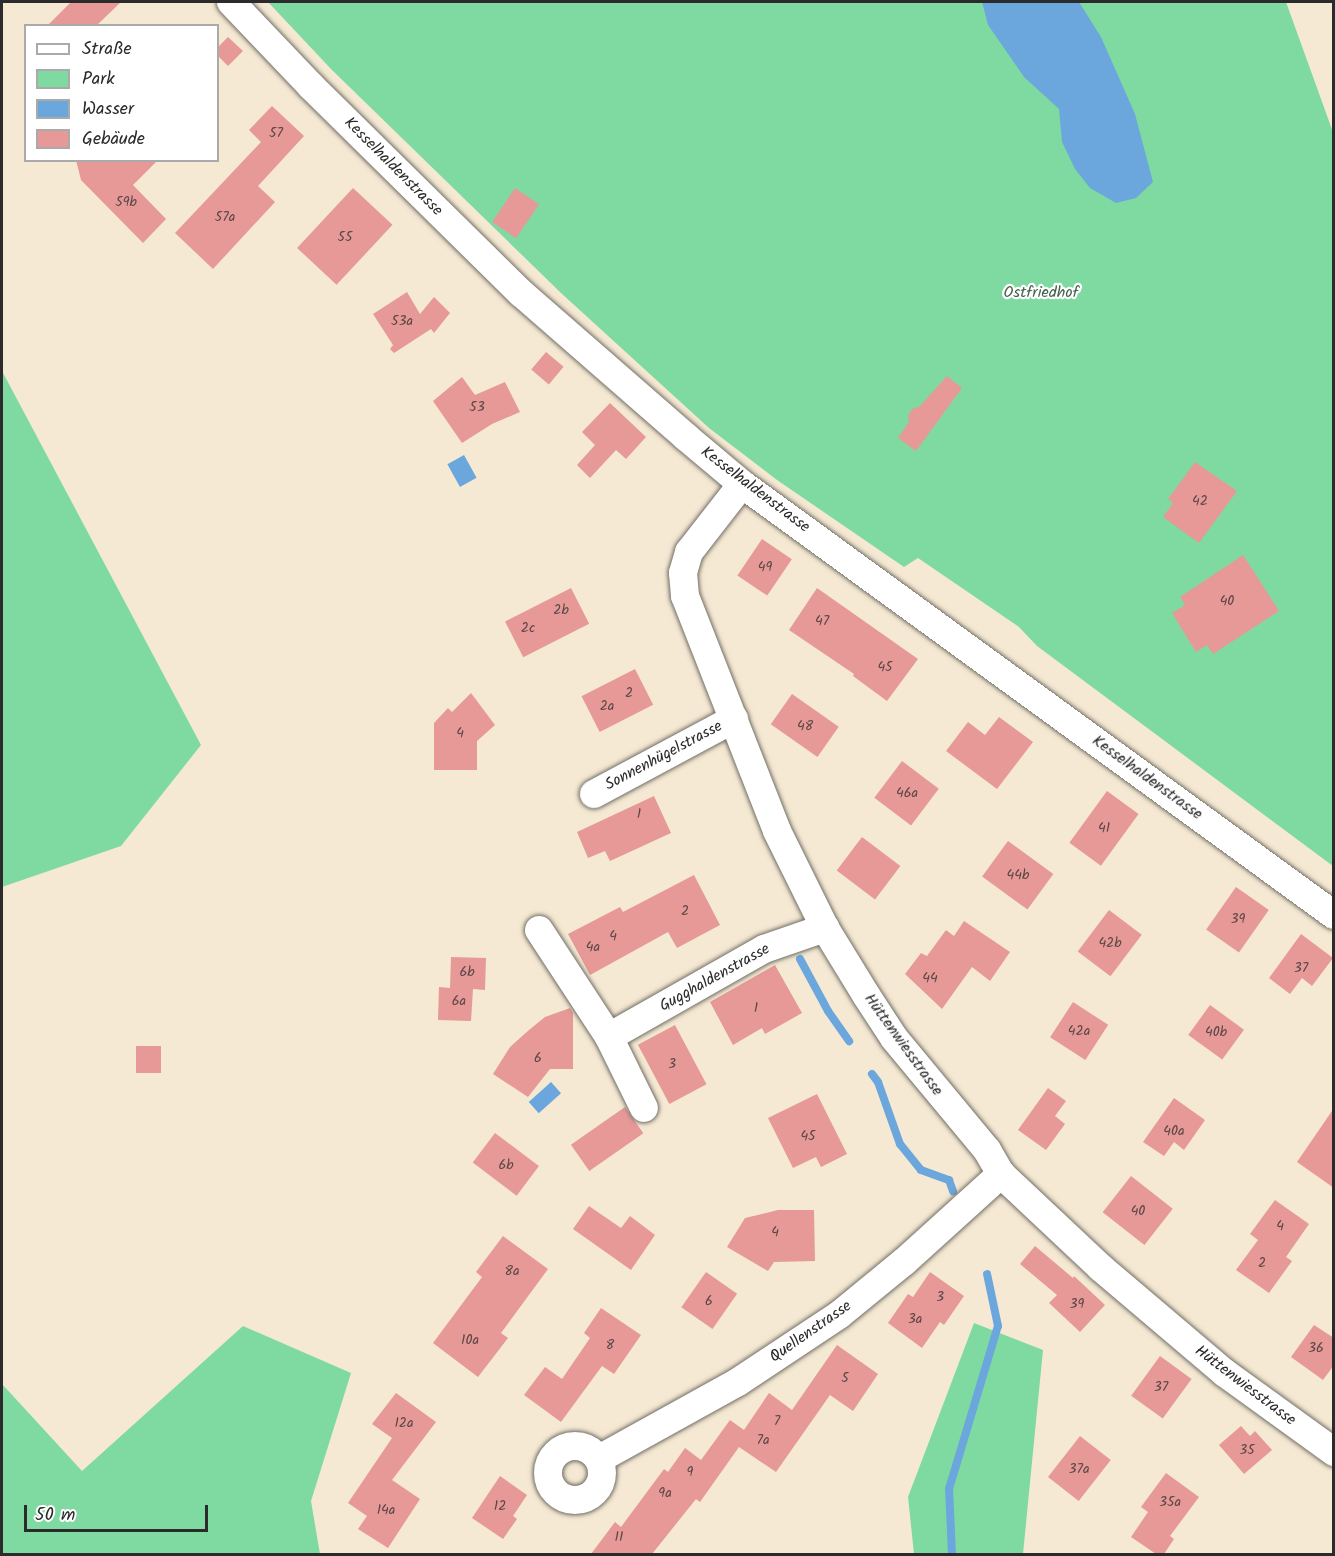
<!DOCTYPE html>
<meta charset="utf-8">
<style>
body{margin:0}
#map{position:relative;width:1335px;height:1556px;overflow:hidden;background:#f5e9d3;font-family:Kalam,sans-serif}
div>[style]{position:absolute}
.green>*{inset:0;background:#7fdaa1}
.water>*{inset:0;background:#6ba7dc;transform-origin:0 0}
.stream>*{height:8px;margin:-4px;padding:0 4px;transform-origin:4px;border-radius:4px;background:#6ba7dc}
.building>*{inset:0;background:#e69996;transform-origin:0 0}
.roads{filter:drop-shadow(0 0 2px #726e66) drop-shadow(0 0 2px #726e66)}
.street>*{height:28px;margin:-14px;padding:0 14px;transform-origin:14px;border-radius:14px;background:#fff}
.street>.ring{margin:-14px;padding:0;box-sizing:content-box;background:none;border:28px solid #fff;border-radius:50%}
span{translate:-50% -50%;white-space:nowrap;text-align:center;line-height:1.15;-webkit-text-stroke:4.5px #fff;paint-order:stroke}
.number-label{font-size:14px;color:#5a4646}
.number-label span{-webkit-text-stroke-width:0}
.street-label{font-size:16px;color:#2b2b2b}
.park-label{font-size:16px;color:#44604e}
.frame{position:absolute;inset:0;border:3px solid #2b2b2b;pointer-events:none}
.legend{position:absolute;left:24px;top:24px;width:195px;height:138px;box-sizing:border-box;background:#fff;border:2px solid #aaa;margin:0;padding:8px 10px;list-style:none;font-size:18px;color:#2b2b2b}
.legend li{display:flex;align-items:center;gap:12px;height:30px}
.legend b{width:30px;border:2px solid #aaa}
.scale{position:absolute;left:24px;top:1505px;width:184px;height:27px;box-sizing:border-box;border:3px solid #2b2b2b;border-top:0;padding-left:8px;font-size:18px;line-height:21px;white-space:nowrap;color:#2b2b2b;-webkit-text-stroke:4px #fff;paint-order:stroke}
</style>
<div id="map">
<div class="green">
<div style="clip-path:polygon(268px 2px,1286px 2px,1334px 135px,1333px 866px,1037px 646px,1019px 627px,918px 558px,904px 567px,777px 480px,709px 428px,561px 293px,331px 69px)"></div>
<div style="clip-path:polygon(2px 371px,201px 745px,121px 846px,2px 887px)"></div>
<div style="clip-path:polygon(974px 1323px,1043px 1350px,1023px 1554px,914px 1554px,908px 1497px)"></div>
<div style="clip-path:polygon(243px 1326px,351px 1373px,311px 1501px,320px 1554px,2px 1554px,2px 1384px,82px 1471px)"></div>
</div>
<div class="water">
<div style="clip-path:polygon(982px 2px,1079px 2px,1101px 37px,1135px 114px,1153px 182px,1136px 198px,1116px 203px,1090px 188px,1075px 169px,1062px 142px,1059px 109px,1024px 77px,988px 25px)"></div>
<div style="left:464px;top:455px;width:26px;height:19px;rotate:61deg"></div>
<div style="left:551px;top:1082px;width:15px;height:30px;rotate:48deg"></div>
</div>
<div class="stream">
<div style="left:800px;top:959px;width:59px;rotate:61.7deg"></div>
<div style="left:828px;top:1011px;width:37px;rotate:55deg"></div>
<div style="left:872px;top:1074px;width:10px;rotate:53deg"></div>
<div style="left:878px;top:1082px;width:66px;rotate:70.5deg"></div>
<div style="left:900px;top:1144px;width:33px;rotate:51deg"></div>
<div style="left:921px;top:1170px;width:30px;rotate:20deg"></div>
<div style="left:949px;top:1180px;width:12px;rotate:70deg"></div>
<div style="left:952px;top:1554px;width:65px;rotate:-92.6deg"></div>
<div style="left:949px;top:1489px;width:170px;rotate:-73.3deg"></div>
<div style="left:998px;top:1326px;width:53px;rotate:-101.9deg"></div>
</div>
<div class="building">
<div style="clip-path:polygon(71px 2px,121px 2px,96px 26px,47px 26px)"></div>
<div style="clip-path:polygon(228px 37px,243px 51px,228px 66px,218px 56px,218px 47px)"></div>
<div style="clip-path:polygon(272px 106px,304px 136px,258px 186px,275px 202px,213px 269px,175px 233px,261px 142px,249px 130px)"></div>
<div style="clip-path:polygon(76px 160px,158px 160px,133px 185px,166px 219px,143px 243px,81px 180px)"></div>
<div style="left:353px;top:188px;width:54px;height:82px;rotate:43deg"></div>
<div style="left:515px;top:188px;width:29px;height:41px;rotate:34deg"></div>
<div style="clip-path:polygon(407px 292px,420px 314px,434px 297px,450px 313px,434px 333px,431px 329px,394px 353px,390px 349px,393px 345px,373px 314px)"></div>
<div style="left:546px;top:352px;width:23px;height:23px;rotate:40deg"></div>
<div style="clip-path:polygon(947px 376px,962px 388px,916px 451px,898px 438px,909px 422px,908px 416px,912px 409px,919px 407px)"></div>
<div style="clip-path:polygon(462px 377px,475px 395px,505px 382px,520px 412px,492px 424px,462px 443px,433px 401px)"></div>
<div style="clip-path:polygon(610px 403px,646px 437px,626px 459px,616px 450px,590px 478px,577px 465px,595px 445px,582px 432px)"></div>
<div style="clip-path:polygon(1195px 462px,1237px 491px,1199px 543px,1163px 517px,1173px 503px,1168px 499px)"></div>
<div style="left:762px;top:539px;width:36px;height:44px;rotate:34deg"></div>
<div style="clip-path:polygon(1243px 555px,1279px 611px,1213px 654px,1207px 645px,1196px 652px,1172px 613px,1185px 605px,1180px 597px)"></div>
<div style="left:571px;top:588px;width:40px;height:74px;rotate:63deg"></div>
<div style="clip-path:polygon(817px 588px,918px 659px,887px 701px,853px 676px,854px 674px,789px 630px)"></div>
<div style="left:635px;top:669px;width:40px;height:60px;rotate:63deg"></div>
<div style="clip-path:polygon(471px 693px,495px 725px,477px 741px,477px 770px,434px 770px,434px 723px,448px 708px,452px 712px)"></div>
<div style="left:792px;top:694px;width:57px;height:37px;rotate:35deg"></div>
<div style="clip-path:polygon(999px 717px,1033px 742px,997px 789px,946px 751px,968px 722px,985px 735px)"></div>
<div style="left:902px;top:761px;width:46px;height:46px;rotate:37deg"></div>
<div style="left:1107px;top:791px;width:39px;height:64px;rotate:36deg"></div>
<div style="clip-path:polygon(654px 796px,671px 833px,610px 861px,605px 851px,588px 858px,577px 832px)"></div>
<div style="left:862px;top:837px;width:48px;height:42px;rotate:37deg"></div>
<div style="left:1008px;top:841px;width:56px;height:44px;rotate:36deg"></div>
<div style="clip-path:polygon(694px 875px,720px 925px,677px 948px,668px 932px,590px 975px,568px 934px,620px 907px,623px 912px)"></div>
<div style="left:1236px;top:887px;width:40px;height:52px;rotate:35deg"></div>
<div style="left:1109px;top:910px;width:41px;height:52px;rotate:37deg"></div>
<div style="clip-path:polygon(964px 921px,1010px 952px,990px 981px,972px 967px,942px 1009px,905px 974px,921px 953px,927px 956px,946px 930px,954px 936px)"></div>
<div style="clip-path:polygon(1301px 934px,1333px 958px,1312px 986px,1302px 978px,1290px 994px,1269px 978px)"></div>
<div style="clip-path:polygon(451px 957px,486px 958px,485px 990px,473px 989px,471px 1021px,438px 1020px,439px 987px,450px 988px)"></div>
<div style="clip-path:polygon(775px 965px,802px 1013px,765px 1034px,762px 1028px,733px 1045px,710px 1002px)"></div>
<div style="left:1073px;top:1002px;width:42px;height:42px;rotate:33deg"></div>
<div style="left:1210px;top:1005px;width:42px;height:37px;rotate:36deg"></div>
<div style="clip-path:polygon(570px 1008px,573px 1013px,573px 1069px,550px 1069px,528px 1097px,493px 1074px,510px 1047px,529px 1030px,545px 1017px)"></div>
<div style="left:675px;top:1025px;width:67px;height:42px;rotate:62deg"></div>
<div style="left:136px;top:1046px;width:25px;height:27px"></div>
<div style="clip-path:polygon(1048px 1088px,1066px 1101px,1055px 1116px,1065px 1124px,1046px 1150px,1018px 1130px)"></div>
<div style="clip-path:polygon(817px 1094px,847px 1154px,821px 1167px,816px 1157px,793px 1168px,768px 1118px)"></div>
<div style="clip-path:polygon(1174px 1098px,1205px 1120px,1184px 1150px,1174px 1142px,1164px 1156px,1143px 1142px)"></div>
<div style="left:625px;top:1107px;width:32px;height:66px;rotate:55deg"></div>
<div style="clip-path:polygon(1334px 1108px,1334px 1188px,1297px 1162px)"></div>
<div style="left:495px;top:1133px;width:55px;height:37px;rotate:37deg"></div>
<div style="left:1131px;top:1176px;width:53px;height:46px;rotate:38deg"></div>
<div style="clip-path:polygon(1275px 1200px,1309px 1224px,1286px 1257px,1292px 1261px,1269px 1293px,1236px 1270px,1258px 1240px,1250px 1234px)"></div>
<div style="clip-path:polygon(589px 1206px,621px 1228px,630px 1216px,655px 1235px,631px 1270px,573px 1229px)"></div>
<div style="clip-path:polygon(778px 1210px,814px 1210px,815px 1261px,774px 1262px,768px 1271px,727px 1247px,745px 1218px)"></div>
<div style="clip-path:polygon(503px 1236px,548px 1269px,501px 1333px,508px 1338px,478px 1377px,433px 1343px,482px 1277px,476px 1272px)"></div>
<div style="clip-path:polygon(1035px 1246px,1073px 1278px,1074px 1276px,1105px 1305px,1080px 1332px,1049px 1303px,1057px 1295px,1020px 1264px)"></div>
<div style="left:706px;top:1272px;width:38px;height:43px;rotate:35deg"></div>
<div style="clip-path:polygon(930px 1272px,964px 1296px,944px 1325px,940px 1322px,922px 1348px,888px 1323px,908px 1294px,913px 1297px)"></div>
<div style="clip-path:polygon(601px 1308px,641px 1335px,614px 1374px,602px 1366px,561px 1422px,524px 1395px,545px 1367px,562px 1379px,590px 1338px,584px 1333px)"></div>
<div style="clip-path:polygon(1314px 1325px,1334px 1338px,1334px 1365px,1323px 1380px,1291px 1357px)"></div>
<div style="clip-path:polygon(837px 1345px,878px 1374px,853px 1411px,830px 1395px,776px 1472px,739px 1447px,700px 1502px,696px 1499px,652px 1554px,591px 1554px,615px 1522px,621px 1527px,664px 1469px,668px 1472px,685px 1448px,701px 1460px,730px 1420px,744px 1430px,769px 1393px,792px 1410px)"></div>
<div style="left:1160px;top:1356px;width:39px;height:49px;rotate:36deg"></div>
<div style="clip-path:polygon(396px 1393px,436px 1422px,392px 1480px,420px 1499px,388px 1548px,358px 1529px,367px 1516px,348px 1503px,392px 1438px,372px 1424px)"></div>
<div style="clip-path:polygon(1241px 1426px,1250px 1436px,1255px 1431px,1272px 1450px,1244px 1474px,1219px 1445px)"></div>
<div style="left:1080px;top:1436px;width:39px;height:52px;rotate:38deg"></div>
<div style="clip-path:polygon(1166px 1473px,1199px 1497px,1170px 1536px,1174px 1539px,1164px 1554px,1156px 1554px,1131px 1537px,1148px 1512px,1141px 1507px)"></div>
<div style="clip-path:polygon(500px 1476px,527px 1495px,513px 1516px,517px 1519px,503px 1539px,472px 1518px)"></div>
</div>
<div class="roads">
<div class="street">
<div style="left:231px;top:2px;width:116px;rotate:46.4deg"></div>
<div style="left:311px;top:86px;width:295px;rotate:44.6deg"></div>
<div style="left:521px;top:293px;width:219px;rotate:41.1deg"></div>
<div style="left:686px;top:437px;width:73px;rotate:40deg"></div>
<div style="left:742px;top:484px;width:732px;rotate:36.06deg"></div>
<div style="left:742px;top:484px;width:86px;rotate:127.9deg"></div>
<div style="left:689px;top:552px;width:22px;rotate:106deg"></div>
<div style="left:683px;top:573px;width:23px;rotate:85deg"></div>
<div style="left:685px;top:596px;width:252px;rotate:68.6deg"></div>
<div style="left:777px;top:831px;width:108px;rotate:63.7deg"></div>
<div style="left:825px;top:928px;width:79px;rotate:58.5deg"></div>
<div style="left:866px;top:995px;width:51px;rotate:56.9deg"></div>
<div style="left:894px;top:1038px;width:146px;rotate:50.3deg"></div>
<div style="left:987px;top:1150px;width:28px;rotate:60deg"></div>
<div style="left:1001px;top:1174px;width:137px;rotate:43.2deg"></div>
<div style="left:1101px;top:1268px;width:162px;rotate:40.3deg"></div>
<div style="left:1225px;top:1373px;width:135px;rotate:35.9deg"></div>
<div style="left:594px;top:794px;width:159px;rotate:-28.2deg"></div>
<div style="left:539px;top:930px;width:128px;rotate:56.8deg"></div>
<div style="left:609px;top:1037px;width:79px;rotate:63.8deg"></div>
<div style="left:609px;top:1037px;width:178px;rotate:-29.6deg"></div>
<div style="left:764px;top:949px;width:65px;rotate:-19deg"></div>
<div class="ring" style="left:548px;top:1446px;width:26px;height:26px"></div>
<div style="left:599px;top:1459px;width:159px;rotate:-29deg"></div>
<div style="left:738px;top:1382px;width:121px;rotate:-33.6deg"></div>
<div style="left:839px;top:1315px;width:85px;rotate:-39.3deg"></div>
<div style="left:905px;top:1261px;width:130px;rotate:-42.2deg"></div>
</div>
</div>
<div class="number-label">
<span style="left:276px;top:133px">57</span>
<span style="left:126px;top:202px">59b</span>
<span style="left:225px;top:217px">57a</span>
<span style="left:345px;top:237px">55</span>
<span style="left:402px;top:321px">53a</span>
<span style="left:477px;top:407px">53</span>
<span style="left:1200px;top:501px">42</span>
<span style="left:765px;top:567px">49</span>
<span style="left:1227px;top:601px">40</span>
<span style="left:561px;top:610px">2b</span>
<span style="left:822px;top:621px">47</span>
<span style="left:528px;top:628px">2c</span>
<span style="left:885px;top:667px">45</span>
<span style="left:629px;top:693px">2</span>
<span style="left:607px;top:706px">2a</span>
<span style="left:805px;top:726px">48</span>
<span style="left:460px;top:733px">4</span>
<span style="left:907px;top:793px">46a</span>
<span style="left:639px;top:814px">1</span>
<span style="left:1104px;top:828px">41</span>
<span style="left:1018px;top:875px">44b</span>
<span style="left:685px;top:911px">2</span>
<span style="left:1238px;top:919px">39</span>
<span style="left:613px;top:936px">4</span>
<span style="left:1110px;top:943px">42b</span>
<span style="left:593px;top:947px">4a</span>
<span style="left:1301px;top:968px">37</span>
<span style="left:467px;top:972px">6b</span>
<span style="left:930px;top:978px">44</span>
<span style="left:459px;top:1001px">6a</span>
<span style="left:756px;top:1008px">1</span>
<span style="left:1079px;top:1031px">42a</span>
<span style="left:1216px;top:1032px">40b</span>
<span style="left:538px;top:1058px">6</span>
<span style="left:672px;top:1064px">3</span>
<span style="left:1174px;top:1131px">40a</span>
<span style="left:808px;top:1136px">45</span>
<span style="left:506px;top:1165px">6b</span>
<span style="left:1138px;top:1211px">40</span>
<span style="left:1280px;top:1226px">4</span>
<span style="left:775px;top:1232px">4</span>
<span style="left:1262px;top:1263px">2</span>
<span style="left:512px;top:1271px">8a</span>
<span style="left:940px;top:1297px">3</span>
<span style="left:709px;top:1301px">6</span>
<span style="left:1077px;top:1304px">39</span>
<span style="left:915px;top:1319px">3a</span>
<span style="left:470px;top:1340px">10a</span>
<span style="left:610px;top:1345px">8</span>
<span style="left:1316px;top:1348px">36</span>
<span style="left:845px;top:1378px">5</span>
<span style="left:1161px;top:1387px">37</span>
<span style="left:777px;top:1421px">7</span>
<span style="left:404px;top:1423px">12a</span>
<span style="left:763px;top:1440px">7a</span>
<span style="left:1247px;top:1450px">35</span>
<span style="left:1079px;top:1469px">37a</span>
<span style="left:690px;top:1472px">9</span>
<span style="left:665px;top:1493px">9a</span>
<span style="left:1170px;top:1502px">35a</span>
<span style="left:500px;top:1506px">12</span>
<span style="left:386px;top:1510px">14a</span>
<span style="left:619px;top:1537px">11</span>
</div>
<div class="street-label">
<span style="left:393px;top:167px;rotate:45deg">Kesselhaldenstrasse</span>
<span style="left:755px;top:490px;rotate:37deg">Kesselhaldenstrasse</span>
<span style="left:664px;top:756px;rotate:-28deg">Sonnenhügelstrasse</span>
<span style="left:1147px;top:778px;rotate:36deg">Kesselhaldenstrasse</span>
<span style="left:715px;top:978px;rotate:-29deg">Gugghaldenstrasse</span>
<span style="left:903px;top:1045px;rotate:54deg">Hüttenwiesstrasse</span>
<span style="left:811px;top:1332px;rotate:-35deg">Quellenstrasse</span>
<span style="left:1245px;top:1386px;rotate:37deg">Hüttenwiesstrasse</span>
</div>
<div class="park-label">
<span style="left:1041px;top:293px">Ostfriedhof</span>
</div>
<div class="frame"></div>
<ul class="legend">
<li><b style="height:8px;background:#fff"></b>Straße</li>
<li><b style="height:16px;background:#7fdaa1"></b>Park</li>
<li><b style="height:16px;background:#6ba7dc"></b>Wasser</li>
<li><b style="height:16px;background:#e69996"></b>Gebäude</li>
</ul>
<div class="scale">50 m</div>
</div>
